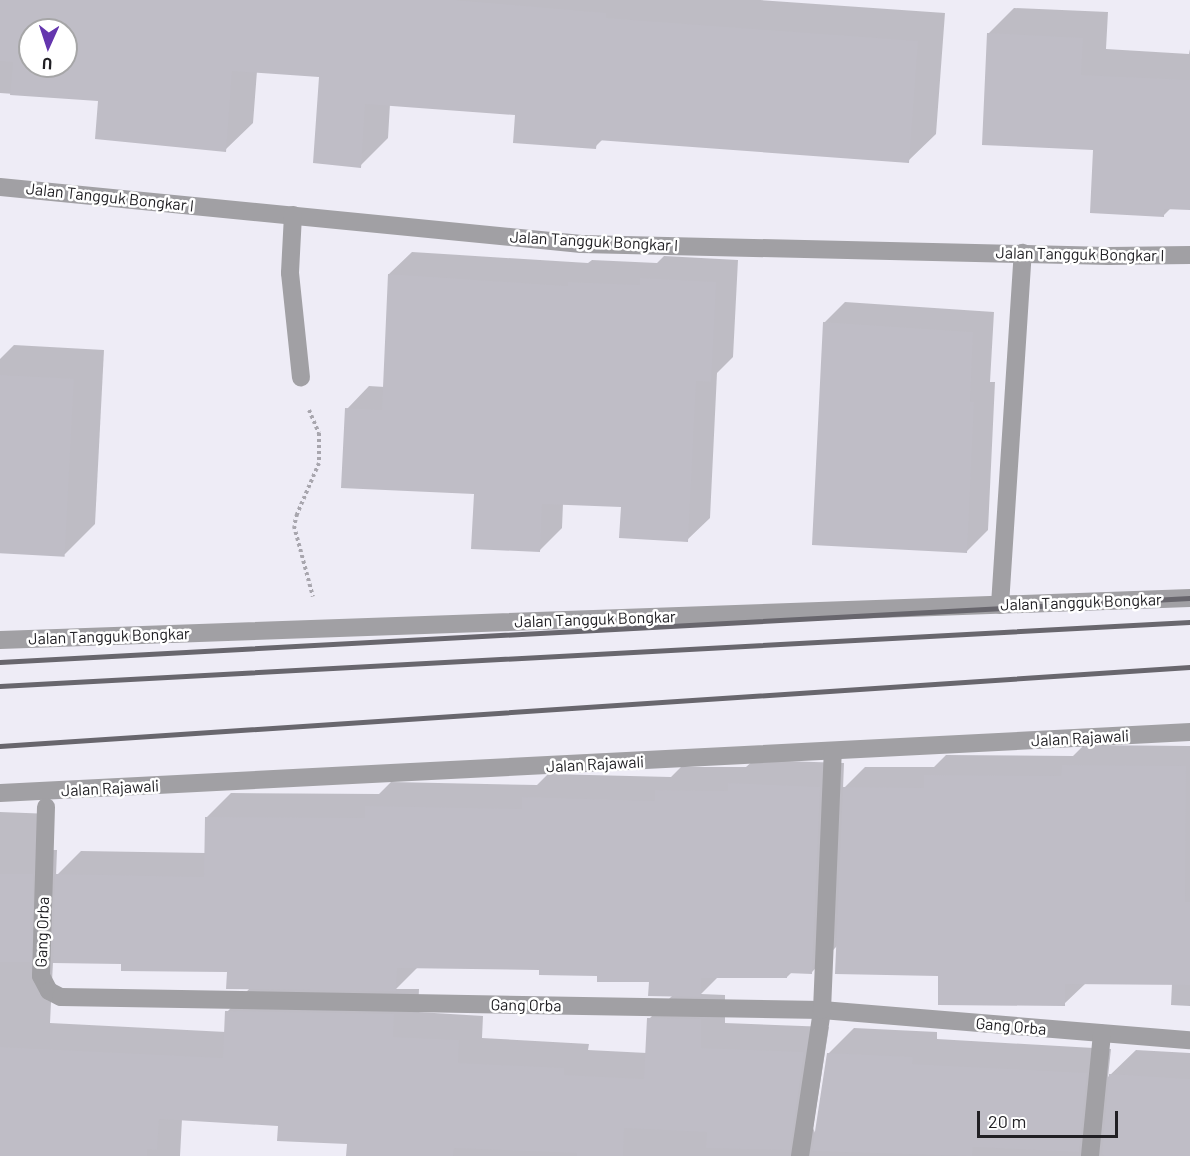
<!DOCTYPE html>
<style>
body{margin:0}
#map{position:relative;width:1190px;height:1156px;overflow:hidden;background:#eeecf6;font-family:Barlow,sans-serif}
div>[style]{position:absolute}
.shadow>*{inset:0;background:#0003}
.building>*{inset:0;background:#bfbdc6;transform-origin:0 0}
.path>*{height:4px;margin-top:-2px;transform-origin:0;background:repeating-linear-gradient(90deg,#a8a6ae 0 3px,transparent 0 6px)}
.minor>*{height:18px;margin:-9px;padding:0 9px;transform-origin:9px;border-radius:9px;background:#a1a0a4}
.rail>*{height:4.5px;margin:-2.25px;padding:0 2.25px;transform-origin:2.25px;border-radius:2.25px;background:#68666d}
span{translate:-50% -50%;white-space:nowrap;text-align:center;line-height:1.15;-webkit-text-stroke:5px #fff;paint-order:stroke}
.street-label{font-size:16px;color:#212024}
.north{position:absolute;left:18px;top:18px;width:60px;height:60px;box-sizing:border-box;background:#fff;border:2px solid #a6a6a7;border-radius:50%;rotate:183deg;font-size:16px;font-weight:700;line-height:24px;text-align:center;color:#212024}
.north::after{content:'';display:block;margin:auto;width:21px;height:27px;background:#6436ae;clip-path:polygon(50% 0,100% 100%,50% 72%,0 100%)}
.scale{position:absolute;left:977px;top:1111px;width:141px;height:27px;box-sizing:border-box;border:3px solid #212024;border-top:0;padding-left:8px;font-size:18px;line-height:21px;white-space:nowrap;color:#212024;-webkit-text-stroke:4px #fff;paint-order:stroke}
</style>
<div id="map">
<div class="shadow">
<div style="clip-path:polygon(evenodd,0 0,760px 0,945px 13px,936px 134px,908px 161px,603px 139px,595px 147px,516px 114px,390px 104px,388px 138px,360px 166px,320px 76px,257px 71px,253px 123px,225px 150px,100px 100px,0 93px,0 0,30px 30px,66px 30px,66px 66px,30px 66px,30px 30px)"></div>
<div style="clip-path:polygon(1014px 8px,1108px 12px,1106px 49px,1189px 54px,1190px 49px,1190px 209px,1171px 208px,1163px 216px,1095px 148px,988px 34px)"></div>
<div style="clip-path:polygon(412px 252px,588px 263px,592px 260px,657px 263px,664px 256px,738px 260px,733px 357px,717px 373px,710px 518px,687px 540px,622px 506px,563px 504px,562px 528px,539px 551px,475px 493px,347px 409px,369px 386px,385px 387px,389px 274px)"></div>
<div style="clip-path:polygon(845px 302px,994px 312px,990px 382px,995px 382px,988px 530px,967px 551px,824px 323px)"></div>
<div style="clip-path:polygon(14px 345px,104px 350px,95px 524px,65px 554px,0 552px,0 359px)"></div>
<div style="clip-path:polygon(evenodd,1084px 745px,1190px 746px,1190px 1006px,1171px 1005px,1172px 983px,1085px 984px,1064px 1004px,837px 946px,812px 972px,792px 972px,787px 977px,719px 976px,701px 994px,725px 995px,725px 1023px,829px 1027px,813px 1128px,816px 1135px,828px 1054px,854px 1028px,937px 1032px,937px 1039px,1111px 1049px,1108px 1077px,1136px 1050px,1190px 1053px,1190px 1156px,348px 1156px,349px 1143px,279px 1124px,182px 1119px,180px 1156px,0 1156px,0 812px,52px 814px,50px 850px,57px 850px,56px 876px,81px 851px,206px 853px,207px 817px,231px 793px,379px 794px,391px 782px,537px 785px,548px 774px,671px 777px,681px 767px,746px 767px,754px 760px,844px 763px,843px 789px,865px 767px,934px 767px,946px 755px,1073px 756px,1084px 745px,53px 962px,123px 963px,228px 970px,251px 987px,227px 1012px,226px 1032px,50px 1023px,53px 962px,1084px 745px,418px 967px,540px 969px,651px 980px,673px 995px,649px 1019px,647px 1053px,588px 1050px,589px 1044px,482px 1038px,483px 1016px,418px 1012px,419px 989px,396px 989px,418px 967px)"></div>
</div>
<div class="building">
<div style="clip-path:polygon(evenodd,0 0,454px 0,606px 13px,606px 18px,918px 41px,909px 163px,597px 140px,596px 149px,513px 143px,515px 115px,365px 104px,361px 168px,313px 163px,319px 77px,232px 71px,226px 152px,95px 139px,98px 101px,10px 95px,13px 62px,0 61px,0 0,30px 30px,66px 30px,66px 66px,30px 66px,30px 30px)"></div>
<div style="clip-path:polygon(987px 33px,1083px 38px,1081px 75px,1190px 80px,1190px 210px,1164px 209px,1164px 217px,1090px 213px,1093px 150px,982px 145px)"></div>
<div style="clip-path:polygon(388px 274px,568px 286px,568px 282px,640px 285px,640px 278px,716px 282px,711px 382px,696px 381px,688px 542px,619px 538px,621px 507px,542px 504px,540px 552px,471px 549px,474px 494px,341px 488px,345px 408px,382px 410px)"></div>
<div style="clip-path:polygon(823px 322px,973px 332px,970px 402px,974px 402px,967px 553px,812px 545px)"></div>
<div style="left:0;top:375px;width:74px;height:178px;rotate:3deg"></div>
<div style="clip-path:polygon(1062px 765px,1186px 766px,1185px 902px,1190px 902px,1190px 985px,1065px 984px,1065px 1006px,938px 1005px,938px 976px,835px 974px,843px 787px,924px 788px,924px 775px,1061px 776px)"></div>
<div style="clip-path:polygon(728px 783px,820px 787px,812px 974px,787px 973px,787px 978px,701px 978px,701px 997px,648px 996px,649px 982px,597px 982px,597px 976px,539px 975px,539px 970px,397px 968px,396px 991px,226px 989px,227px 972px,121px 971px,121px 964px,53px 963px,55px 874px,204px 877px,205px 817px,365px 818px,365px 806px,522px 809px,522px 797px,655px 801px,655px 790px,728px 791px)"></div>
<div style="left:0;top:874px;width:33px;height:88px"></div>
<div style="clip-path:polygon(225px 1011px,394px 1014px,393px 1037px,459px 1040px,458px 1063px,564px 1068px,564px 1075px,644px 1079px,647px 1018px,701px 1019px,701px 1048px,804px 1052px,790px 1150px,706px 1148px,707px 1132px,624px 1128px,623px 1156px,577px 1156px,577px 1153px,454px 1148px,453px 1156px,346px 1156px,347px 1144px,277px 1141px,278px 1126px,159px 1119px,157px 1150px,147px 1149px,147px 1156px,0 1156px,0 1047px,223px 1058px)"></div>
<div style="clip-path:polygon(827px 1053px,913px 1057px,912px 1064px,1087px 1073px,1079px 1152px,973px 1147px,972px 1156px,812px 1151px)"></div>
<div style="clip-path:polygon(1109px 1074px,1190px 1079px,1190px 1156px,1105px 1156px,1102px 1153px)"></div>
</div>
<div class="path">
<div style="left:309px;top:410px;width:25px;rotate:67deg"></div>
<div style="left:319px;top:433px;width:30px;rotate:90deg"></div>
<div style="left:319px;top:463px;width:56px;rotate:113.3deg"></div>
<div style="left:297px;top:514px;width:12px;rotate:104deg"></div>
<div style="left:294px;top:526px;width:73px;rotate:75deg"></div>
</div>
<div class="minor">
<div style="left:0;top:187px;width:584px;rotate:5.6deg"></div>
<div style="left:581px;top:244px;width:528px;rotate:1.3deg"></div>
<div style="left:1109px;top:256px;width:81px;rotate:-0.7deg"></div>
<div style="left:293px;top:215px;width:58px;rotate:93deg"></div>
<div style="left:290px;top:273px;width:105px;rotate:84deg"></div>
<div style="left:1000px;top:605px;width:353px;rotate:-86.3deg"></div>
<div style="left:0;top:640px;width:1191px;rotate:-2.02deg"></div>
<div style="left:0;top:793px;width:1192px;rotate:-2.93deg"></div>
<div style="left:46px;top:807px;width:169px;rotate:91.7deg"></div>
<div style="left:41px;top:976px;width:17px;rotate:62deg"></div>
<div style="left:49px;top:991px;width:13px;rotate:27deg"></div>
<div style="left:61px;top:997px;width:761px;rotate:0.98deg"></div>
<div style="left:822px;top:1010px;width:369px;rotate:4.7deg"></div>
<div style="left:800px;top:1156px;width:148px;rotate:-81.4deg"></div>
<div style="left:822px;top:1010px;width:258px;rotate:-87.6deg"></div>
<div style="left:1090px;top:1156px;width:123px;rotate:-84.4deg"></div>
</div>
<div class="rail">
<div style="left:0;top:662px;width:1192px;rotate:-3.08deg"></div>
<div style="left:0;top:686px;width:1192px;rotate:-3.08deg"></div>
<div style="left:0;top:746px;width:1193px;rotate:-3.8deg"></div>
</div>
<div class="street-label">
<span style="left:110px;top:197px;rotate:6deg">Jalan Tangguk Bongkar I</span>
<span style="left:594px;top:241px;rotate:3deg">Jalan Tangguk Bongkar I</span>
<span style="left:1080px;top:254px;rotate:1deg">Jalan Tangguk Bongkar I</span>
<span style="left:1081px;top:602px;rotate:-2deg">Jalan Tangguk Bongkar</span>
<span style="left:595px;top:619px;rotate:-2deg">Jalan Tangguk Bongkar</span>
<span style="left:109px;top:636px;rotate:-2deg">Jalan Tangguk Bongkar</span>
<span style="left:1080px;top:738px;rotate:-3deg">Jalan Rajawali</span>
<span style="left:595px;top:764px;rotate:-3deg">Jalan Rajawali</span>
<span style="left:110px;top:788px;rotate:-3deg">Jalan Rajawali</span>
<span style="left:42px;top:932px;rotate:-88deg">Gang Orba</span>
<span style="left:526px;top:1005px;rotate:1deg">Gang Orba</span>
<span style="left:1011px;top:1026px;rotate:5deg">Gang Orba</span>
</div>
<div class="north">U</div>
<div class="scale">20 m</div>
</div>
